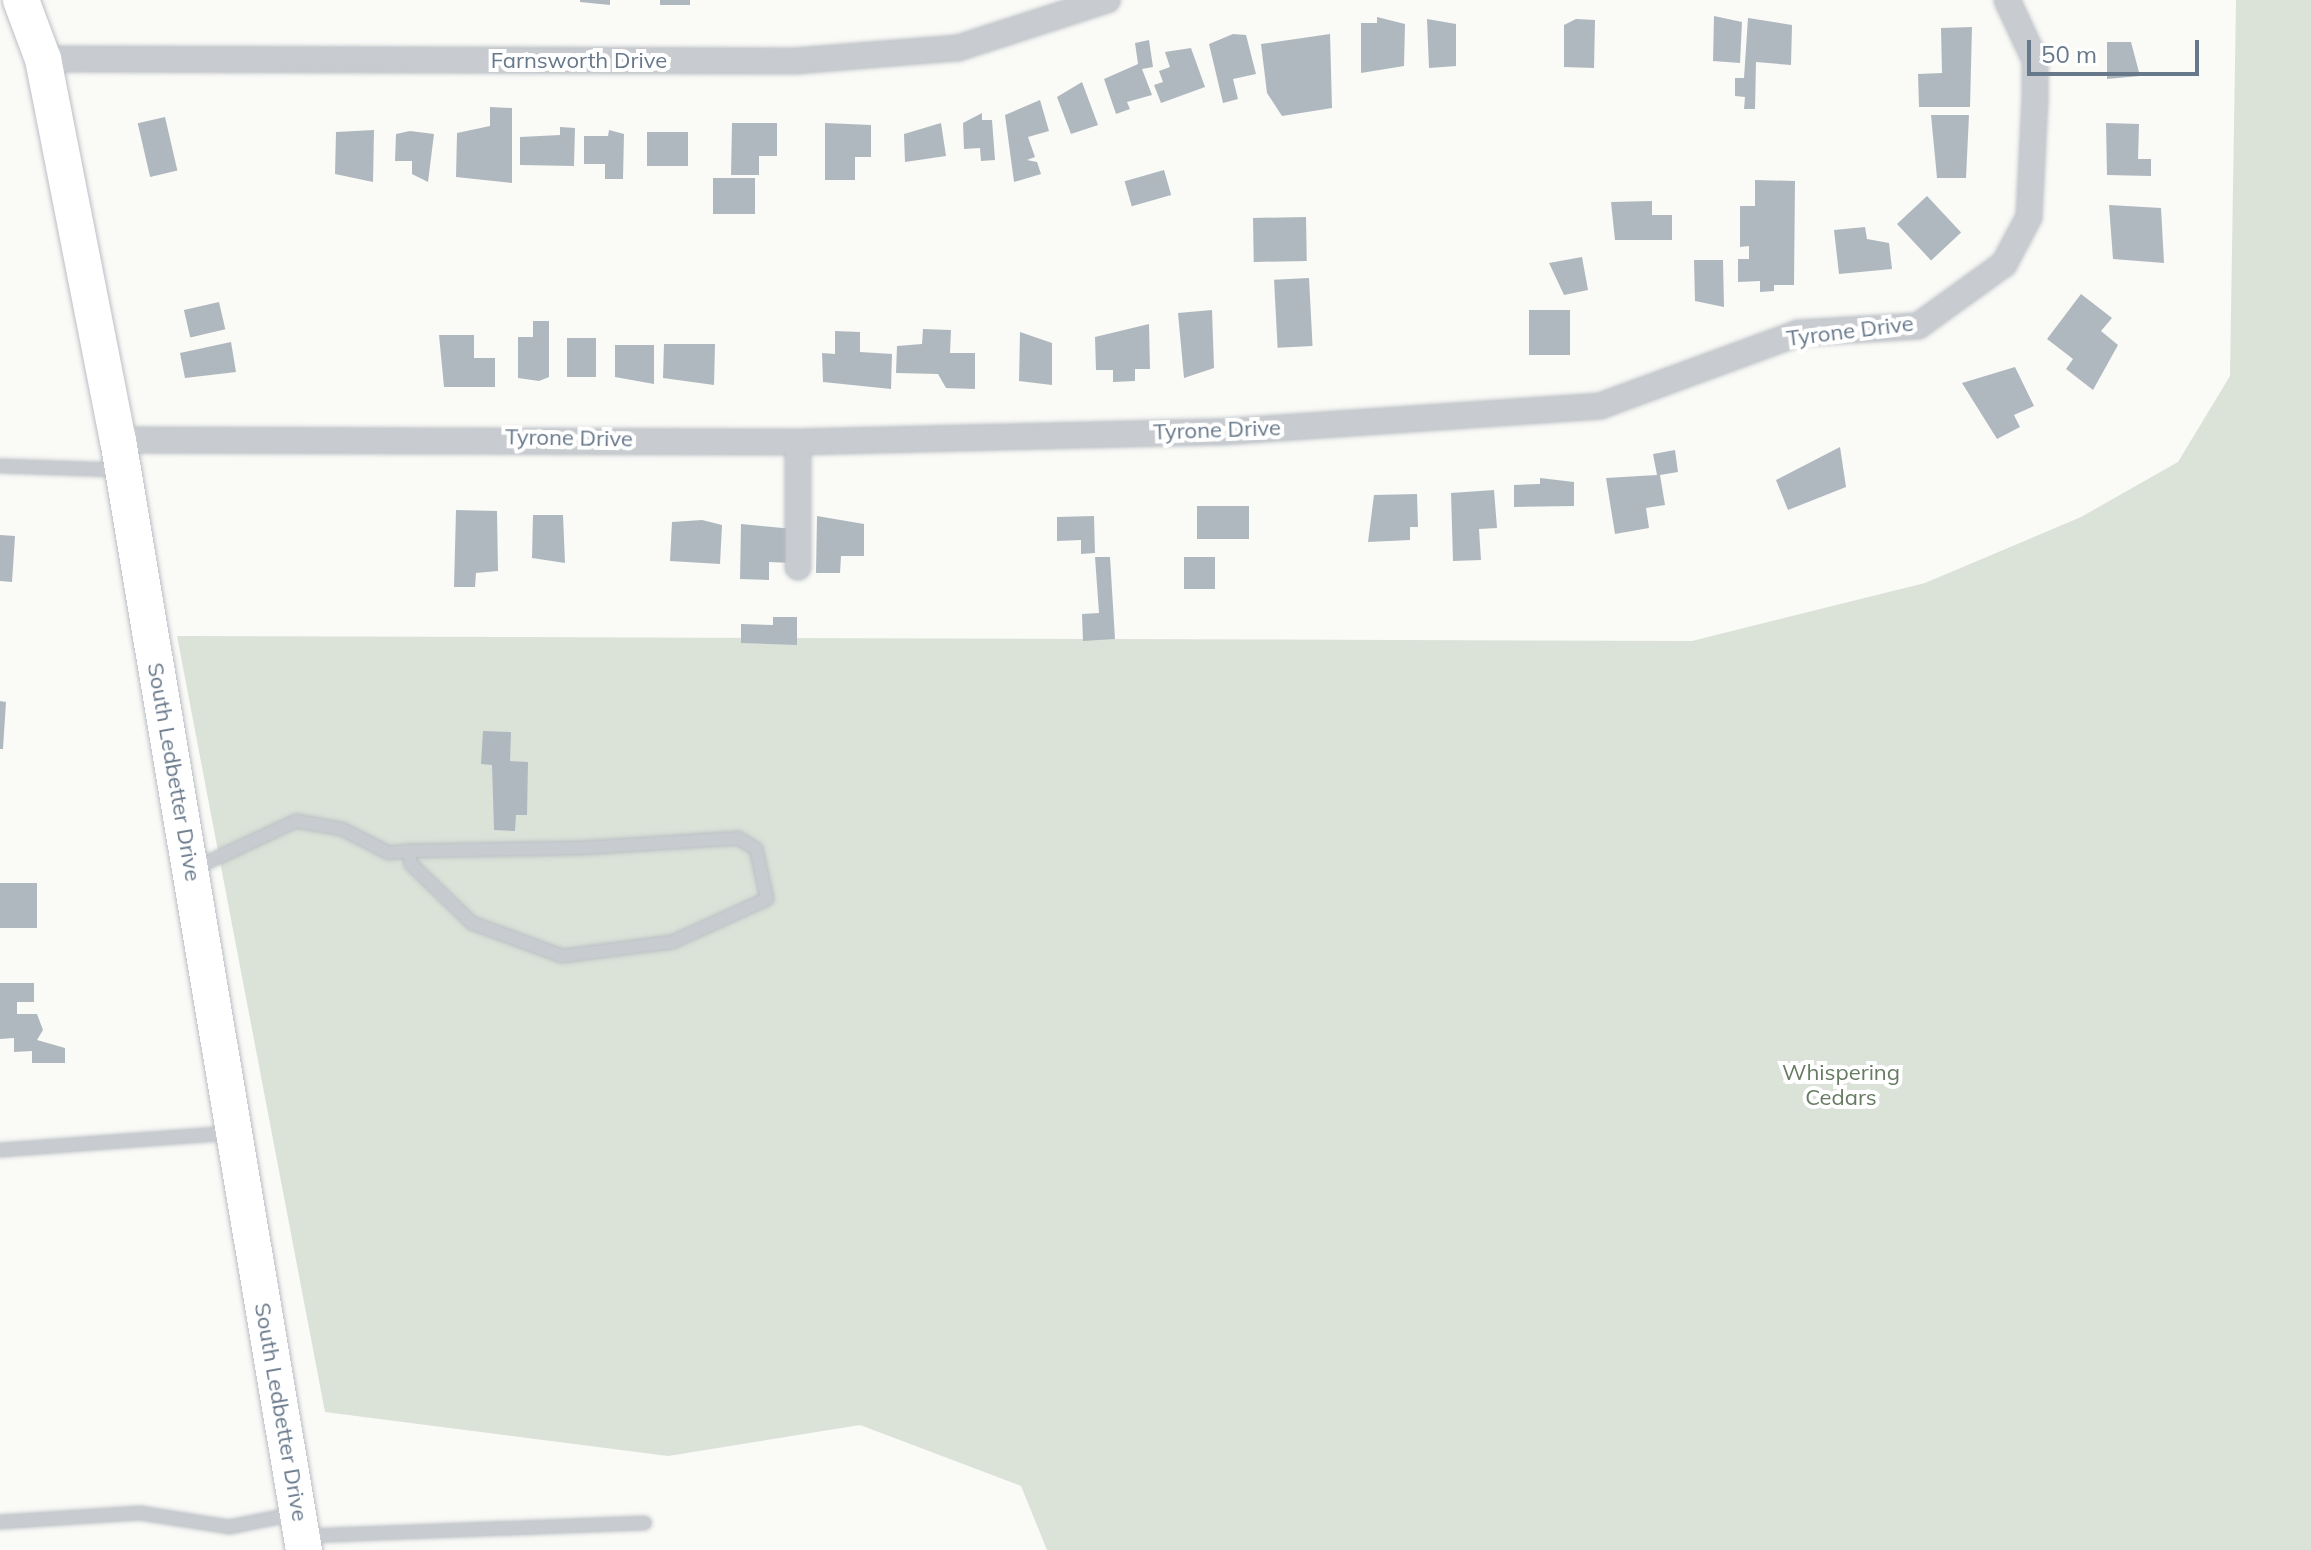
<!DOCTYPE html>
<style>
body{margin:0}
#map{position:relative;width:2311px;height:1550px;overflow:hidden;background:#fafaf7;font-family:Mulish,sans-serif}
div>[style]{position:absolute}
.green>*{inset:0;background:#dbe2d8}
.building>*{inset:0;background:#b0b8bf;transform-origin:0 0}
.roads{filter:drop-shadow(0 0 2px #babfc4) drop-shadow(0 0 2px #babfc4)}
.lane>*{height:12px;margin:-6px;padding:0 6px;transform-origin:6px;border-radius:6px;background:#c8cbcf}
.street>*{height:24px;margin:-12px;padding:0 12px;transform-origin:12px;border-radius:12px;background:#c8cbcf}
.secondary>*{height:36px;margin:-18px;padding:0 18px;transform-origin:18px;border-radius:18px;background:#fff}
span{translate:-50% -50%;white-space:nowrap;text-align:center;line-height:1.15;-webkit-text-stroke:8px #fff;paint-order:stroke}
.street-label{font-size:22px;color:#67788a}
.park-label{font-size:22px;color:#667b62}
.scale{position:absolute;left:2027px;top:40px;width:172px;height:36px;box-sizing:border-box;border:4px solid #67788a;border-top:0;padding-left:10px;font-size:24px;line-height:28px;white-space:nowrap;color:#67788a;-webkit-text-stroke:6px #fff;paint-order:stroke}
</style>
<div id="map">
<div class="green">
<div style="clip-path:polygon(2236px 0,2311px 0,2311px 1550px,1047px 1550px,1021px 1486px,860px 1425px,668px 1456px,325px 1412px,177px 636px,1692px 641px,1925px 583px,2081px 517px,2178px 462px,2230px 376px)"></div>
</div>
<div class="building">
<div style="clip-path:polygon(580px 0,610px 0,610px 5px,580px 2px)"></div>
<div style="left:660px;top:0;width:30px;height:5px"></div>
<div style="clip-path:polygon(1714px 16px,1742px 22px,1740px 63px,1713px 61px)"></div>
<div style="clip-path:polygon(1377px 17px,1405px 24px,1404px 66px,1361px 73px,1361px 23px,1377px 23px)"></div>
<div style="clip-path:polygon(1748px 18px,1792px 25px,1791px 65px,1756px 62px,1755px 109px,1744px 109px,1745px 97px,1735px 96px,1735px 78px,1744px 78px)"></div>
<div style="clip-path:polygon(1427px 19px,1456px 24px,1456px 66px,1429px 68px)"></div>
<div style="clip-path:polygon(1576px 19px,1595px 20px,1594px 68px,1564px 67px,1564px 25px)"></div>
<div style="clip-path:polygon(1972px 27px,1970px 107px,1919px 107px,1918px 74px,1942px 73px,1941px 28px)"></div>
<div style="clip-path:polygon(1233px 34px,1246px 35px,1256px 74px,1233px 79px,1238px 99px,1223px 103px,1209px 44px)"></div>
<div style="clip-path:polygon(1330px 34px,1332px 108px,1282px 116px,1267px 93px,1261px 44px)"></div>
<div style="clip-path:polygon(1149px 40px,1153px 67px,1142px 69px,1152px 95px,1127px 102px,1130px 109px,1116px 114px,1104px 79px,1138px 64px,1135px 43px)"></div>
<div style="clip-path:polygon(2107px 42px,2131px 42px,2140px 76px,2107px 79px)"></div>
<div style="clip-path:polygon(1191px 48px,1205px 87px,1161px 103px,1154px 85px,1163px 82px,1159px 71px,1170px 67px,1165px 52px)"></div>
<div style="clip-path:polygon(1082px 82px,1098px 125px,1071px 134px,1057px 97px)"></div>
<div style="clip-path:polygon(1040px 100px,1049px 131px,1028px 137px,1035px 157px,1027px 160px,1037px 162px,1041px 174px,1014px 182px,1005px 115px)"></div>
<div style="clip-path:polygon(490px 107px,512px 108px,512px 183px,456px 177px,457px 133px,490px 126px)"></div>
<div style="clip-path:polygon(982px 113px,982px 120px,992px 120px,995px 160px,981px 161px,980px 148px,964px 149px,963px 123px)"></div>
<div style="clip-path:polygon(1931px 115px,1969px 115px,1966px 178px,1937px 178px)"></div>
<div style="left:165px;top:117px;width:55px;height:28px;rotate:77deg"></div>
<div style="clip-path:polygon(732px 123px,777px 123px,777px 156px,759px 156px,759px 175px,731px 175px)"></div>
<div style="clip-path:polygon(825px 123px,871px 125px,871px 157px,855px 157px,855px 180px,825px 180px)"></div>
<div style="clip-path:polygon(941px 123px,946px 156px,905px 162px,904px 134px)"></div>
<div style="clip-path:polygon(2106px 123px,2139px 124px,2138px 159px,2151px 159px,2151px 176px,2107px 175px)"></div>
<div style="clip-path:polygon(560px 127px,575px 128px,574px 166px,520px 165px,520px 137px,560px 135px)"></div>
<div style="clip-path:polygon(374px 130px,373px 182px,335px 174px,336px 132px)"></div>
<div style="clip-path:polygon(609px 130px,624px 134px,623px 179px,605px 179px,605px 164px,584px 164px,584px 136px,608px 136px)"></div>
<div style="clip-path:polygon(410px 131px,434px 134px,428px 182px,412px 174px,412px 161px,395px 161px,396px 134px)"></div>
<div style="left:688px;top:132px;width:34px;height:41px;rotate:90deg"></div>
<div style="left:1164px;top:170px;width:26px;height:41px;rotate:74deg"></div>
<div style="left:713px;top:178px;width:42px;height:36px"></div>
<div style="clip-path:polygon(1755px 180px,1795px 181px,1794px 285px,1774px 285px,1774px 291px,1760px 292px,1760px 281px,1738px 282px,1738px 259px,1749px 259px,1749px 246px,1740px 247px,1740px 206px,1755px 206px)"></div>
<div style="left:1927px;top:196px;width:50px;height:41px;rotate:47deg"></div>
<div style="clip-path:polygon(1652px 201px,1652px 215px,1672px 215px,1672px 240px,1615px 240px,1611px 202px)"></div>
<div style="clip-path:polygon(2109px 205px,2161px 208px,2164px 263px,2113px 259px)"></div>
<div style="left:1306px;top:217px;width:44px;height:53px;rotate:89deg"></div>
<div style="clip-path:polygon(1865px 227px,1867px 239px,1889px 243px,1892px 269px,1839px 274px,1834px 230px)"></div>
<div style="clip-path:polygon(1582px 257px,1588px 290px,1564px 295px,1549px 263px)"></div>
<div style="clip-path:polygon(1694px 260px,1723px 260px,1724px 307px,1695px 301px)"></div>
<div style="left:1309px;top:278px;width:68px;height:35px;rotate:87deg"></div>
<div style="clip-path:polygon(2081px 294px,2112px 318px,2101px 331px,2118px 345px,2093px 390px,2066px 369px,2073px 359px,2047px 339px)"></div>
<div style="left:219px;top:302px;width:28px;height:36px;rotate:77deg"></div>
<div style="clip-path:polygon(1212px 310px,1214px 368px,1184px 378px,1178px 313px)"></div>
<div style="left:1529px;top:310px;width:41px;height:45px"></div>
<div style="clip-path:polygon(533px 321px,549px 321px,549px 377px,539px 381px,518px 378px,518px 337px,533px 337px)"></div>
<div style="clip-path:polygon(1149px 324px,1150px 369px,1135px 369px,1135px 381px,1113px 382px,1113px 370px,1096px 370px,1095px 337px)"></div>
<div style="clip-path:polygon(923px 329px,951px 330px,950px 353px,975px 353px,975px 389px,946px 388px,938px 374px,896px 373px,897px 346px,922px 344px)"></div>
<div style="clip-path:polygon(835px 331px,860px 332px,860px 352px,892px 354px,891px 389px,823px 382px,822px 353px,835px 354px)"></div>
<div style="clip-path:polygon(1020px 332px,1052px 343px,1052px 385px,1019px 381px)"></div>
<div style="clip-path:polygon(439px 335px,474px 335px,474px 358px,495px 358px,495px 387px,444px 387px)"></div>
<div style="left:567px;top:338px;width:29px;height:39px"></div>
<div style="clip-path:polygon(231px 342px,236px 372px,185px 378px,180px 353px)"></div>
<div style="clip-path:polygon(664px 344px,715px 344px,714px 385px,663px 378px)"></div>
<div style="clip-path:polygon(615px 345px,654px 345px,654px 384px,615px 377px)"></div>
<div style="clip-path:polygon(2015px 367px,2034px 406px,2014px 415px,2020px 427px,1997px 439px,1962px 383px)"></div>
<div style="clip-path:polygon(1840px 447px,1846px 487px,1788px 510px,1776px 480px)"></div>
<div style="clip-path:polygon(1675px 450px,1678px 472px,1660px 475px,1665px 505px,1646px 508px,1649px 528px,1615px 534px,1606px 478px,1657px 475px,1653px 454px)"></div>
<div style="clip-path:polygon(1540px 478px,1574px 482px,1574px 506px,1514px 507px,1514px 485px,1540px 484px)"></div>
<div style="clip-path:polygon(1494px 490px,1497px 528px,1479px 529px,1481px 560px,1453px 561px,1451px 493px)"></div>
<div style="clip-path:polygon(1417px 494px,1418px 527px,1410px 527px,1410px 540px,1368px 542px,1374px 495px)"></div>
<div style="left:1249px;top:506px;width:33px;height:52px;rotate:90deg"></div>
<div style="clip-path:polygon(456px 510px,497px 511px,498px 571px,476px 573px,475px 587px,454px 587px)"></div>
<div style="clip-path:polygon(533px 515px,563px 515px,565px 563px,532px 558px)"></div>
<div style="clip-path:polygon(817px 516px,864px 524px,864px 556px,841px 556px,840px 573px,816px 573px)"></div>
<div style="clip-path:polygon(1094px 516px,1095px 553px,1081px 554px,1081px 540px,1057px 541px,1057px 517px)"></div>
<div style="clip-path:polygon(702px 520px,722px 525px,720px 564px,670px 561px,672px 522px)"></div>
<div style="clip-path:polygon(741px 524px,793px 529px,792px 563px,769px 562px,769px 580px,740px 579px)"></div>
<div style="clip-path:polygon(0 535px,15px 536px,12px 582px,0 581px)"></div>
<div style="clip-path:polygon(1095px 557px,1110px 557px,1115px 639px,1083px 641px,1082px 614px,1099px 613px)"></div>
<div style="left:1184px;top:557px;width:31px;height:32px"></div>
<div style="clip-path:polygon(773px 617px,797px 617px,797px 645px,741px 643px,741px 624px,773px 625px)"></div>
<div style="clip-path:polygon(0 701px,6px 702px,3px 749px,0 749px)"></div>
<div style="clip-path:polygon(483px 731px,511px 732px,510px 761px,528px 762px,527px 815px,516px 815px,515px 831px,494px 830px,492px 765px,481px 764px)"></div>
<div style="left:0;top:883px;width:37px;height:45px"></div>
<div style="clip-path:polygon(0 983px,34px 983px,34px 1002px,17px 1002px,17px 1014px,37px 1014px,43px 1030px,37px 1040px,65px 1048px,65px 1063px,32px 1063px,32px 1051px,14px 1052px,14px 1038px,0 1039px)"></div>
</div>
<div class="roads">
<div class="lane">
<div style="left:0;top:466px;width:120px;rotate:1.9deg"></div>
<div style="left:193px;top:869px;width:114px;rotate:-25deg"></div>
<div style="left:296px;top:821px;width:47px;rotate:9.9deg"></div>
<div style="left:342px;top:829px;width:53px;rotate:27.1deg"></div>
<div style="left:389px;top:853px;width:20px;rotate:-6deg"></div>
<div style="left:409px;top:851px;width:172px;rotate:-1deg"></div>
<div style="left:581px;top:848px;width:157px;rotate:-3.6deg"></div>
<div style="left:738px;top:838px;width:21px;rotate:31deg"></div>
<div style="left:756px;top:849px;width:51px;rotate:77.6deg"></div>
<div style="left:767px;top:899px;width:104px;rotate:155.6deg"></div>
<div style="left:672px;top:942px;width:111px;rotate:172.7deg"></div>
<div style="left:562px;top:956px;width:96px;rotate:-159.9deg"></div>
<div style="left:472px;top:923px;width:85px;rotate:-136deg"></div>
<div style="left:411px;top:864px;width:13px;rotate:-99deg"></div>
<div style="left:0;top:1150px;width:233px;rotate:-4.2deg"></div>
<div style="left:0;top:1522px;width:140px;rotate:-3.7deg"></div>
<div style="left:140px;top:1513px;width:90px;rotate:8.9deg"></div>
<div style="left:229px;top:1527px;width:66px;rotate:-11.3deg"></div>
<div style="left:305px;top:1536px;width:340px;rotate:-2.2deg"></div>
</div>
<div class="street">
<div style="left:43px;top:59px;width:752px;rotate:0.15deg"></div>
<div style="left:795px;top:61px;width:164px;rotate:-4.6deg"></div>
<div style="left:958px;top:48px;width:157px;rotate:-17.9deg"></div>
<div style="left:118px;top:440px;width:680px;rotate:0.17deg"></div>
<div style="left:798px;top:442px;width:423px;rotate:-1.4deg"></div>
<div style="left:1221px;top:432px;width:380px;rotate:-3.9deg"></div>
<div style="left:1600px;top:406px;width:211px;rotate:-20.2deg"></div>
<div style="left:1798px;top:333px;width:120px;rotate:-3.3deg"></div>
<div style="left:1918px;top:326px;width:106px;rotate:-35.8deg"></div>
<div style="left:2004px;top:264px;width:53px;rotate:-62deg"></div>
<div style="left:2029px;top:217px;width:117px;rotate:-87.1deg"></div>
<div style="left:2035px;top:100px;width:40px;rotate:-90deg"></div>
<div style="left:2035px;top:60px;width:66px;rotate:-115deg"></div>
<div style="left:798px;top:442px;width:125px;rotate:90deg"></div>
</div>
<div class="secondary">
<div style="left:21px;top:0;width:63px;rotate:69.6deg"></div>
<div style="left:43px;top:59px;width:388px;rotate:78.9deg"></div>
<div style="left:118px;top:440px;width:1125px;rotate:80.49deg"></div>
</div>
</div>
<div class="street-label">
<span style="left:579px;top:61px">Farnsworth Drive</span>
<span style="left:1850px;top:331px;rotate:-7deg">Tyrone Drive</span>
<span style="left:1217px;top:430px;rotate:-2deg">Tyrone Drive</span>
<span style="left:569px;top:438px;rotate:1deg">Tyrone Drive</span>
<span style="left:174px;top:772px;rotate:80deg">South Ledbetter Drive</span>
<span style="left:281px;top:1412px;rotate:80deg">South Ledbetter Drive</span>
</div>
<div class="park-label">
<span style="left:1841px;top:1085px">Whispering<br>Cedars</span>
</div>
<div class="scale">50 m</div>
</div>
